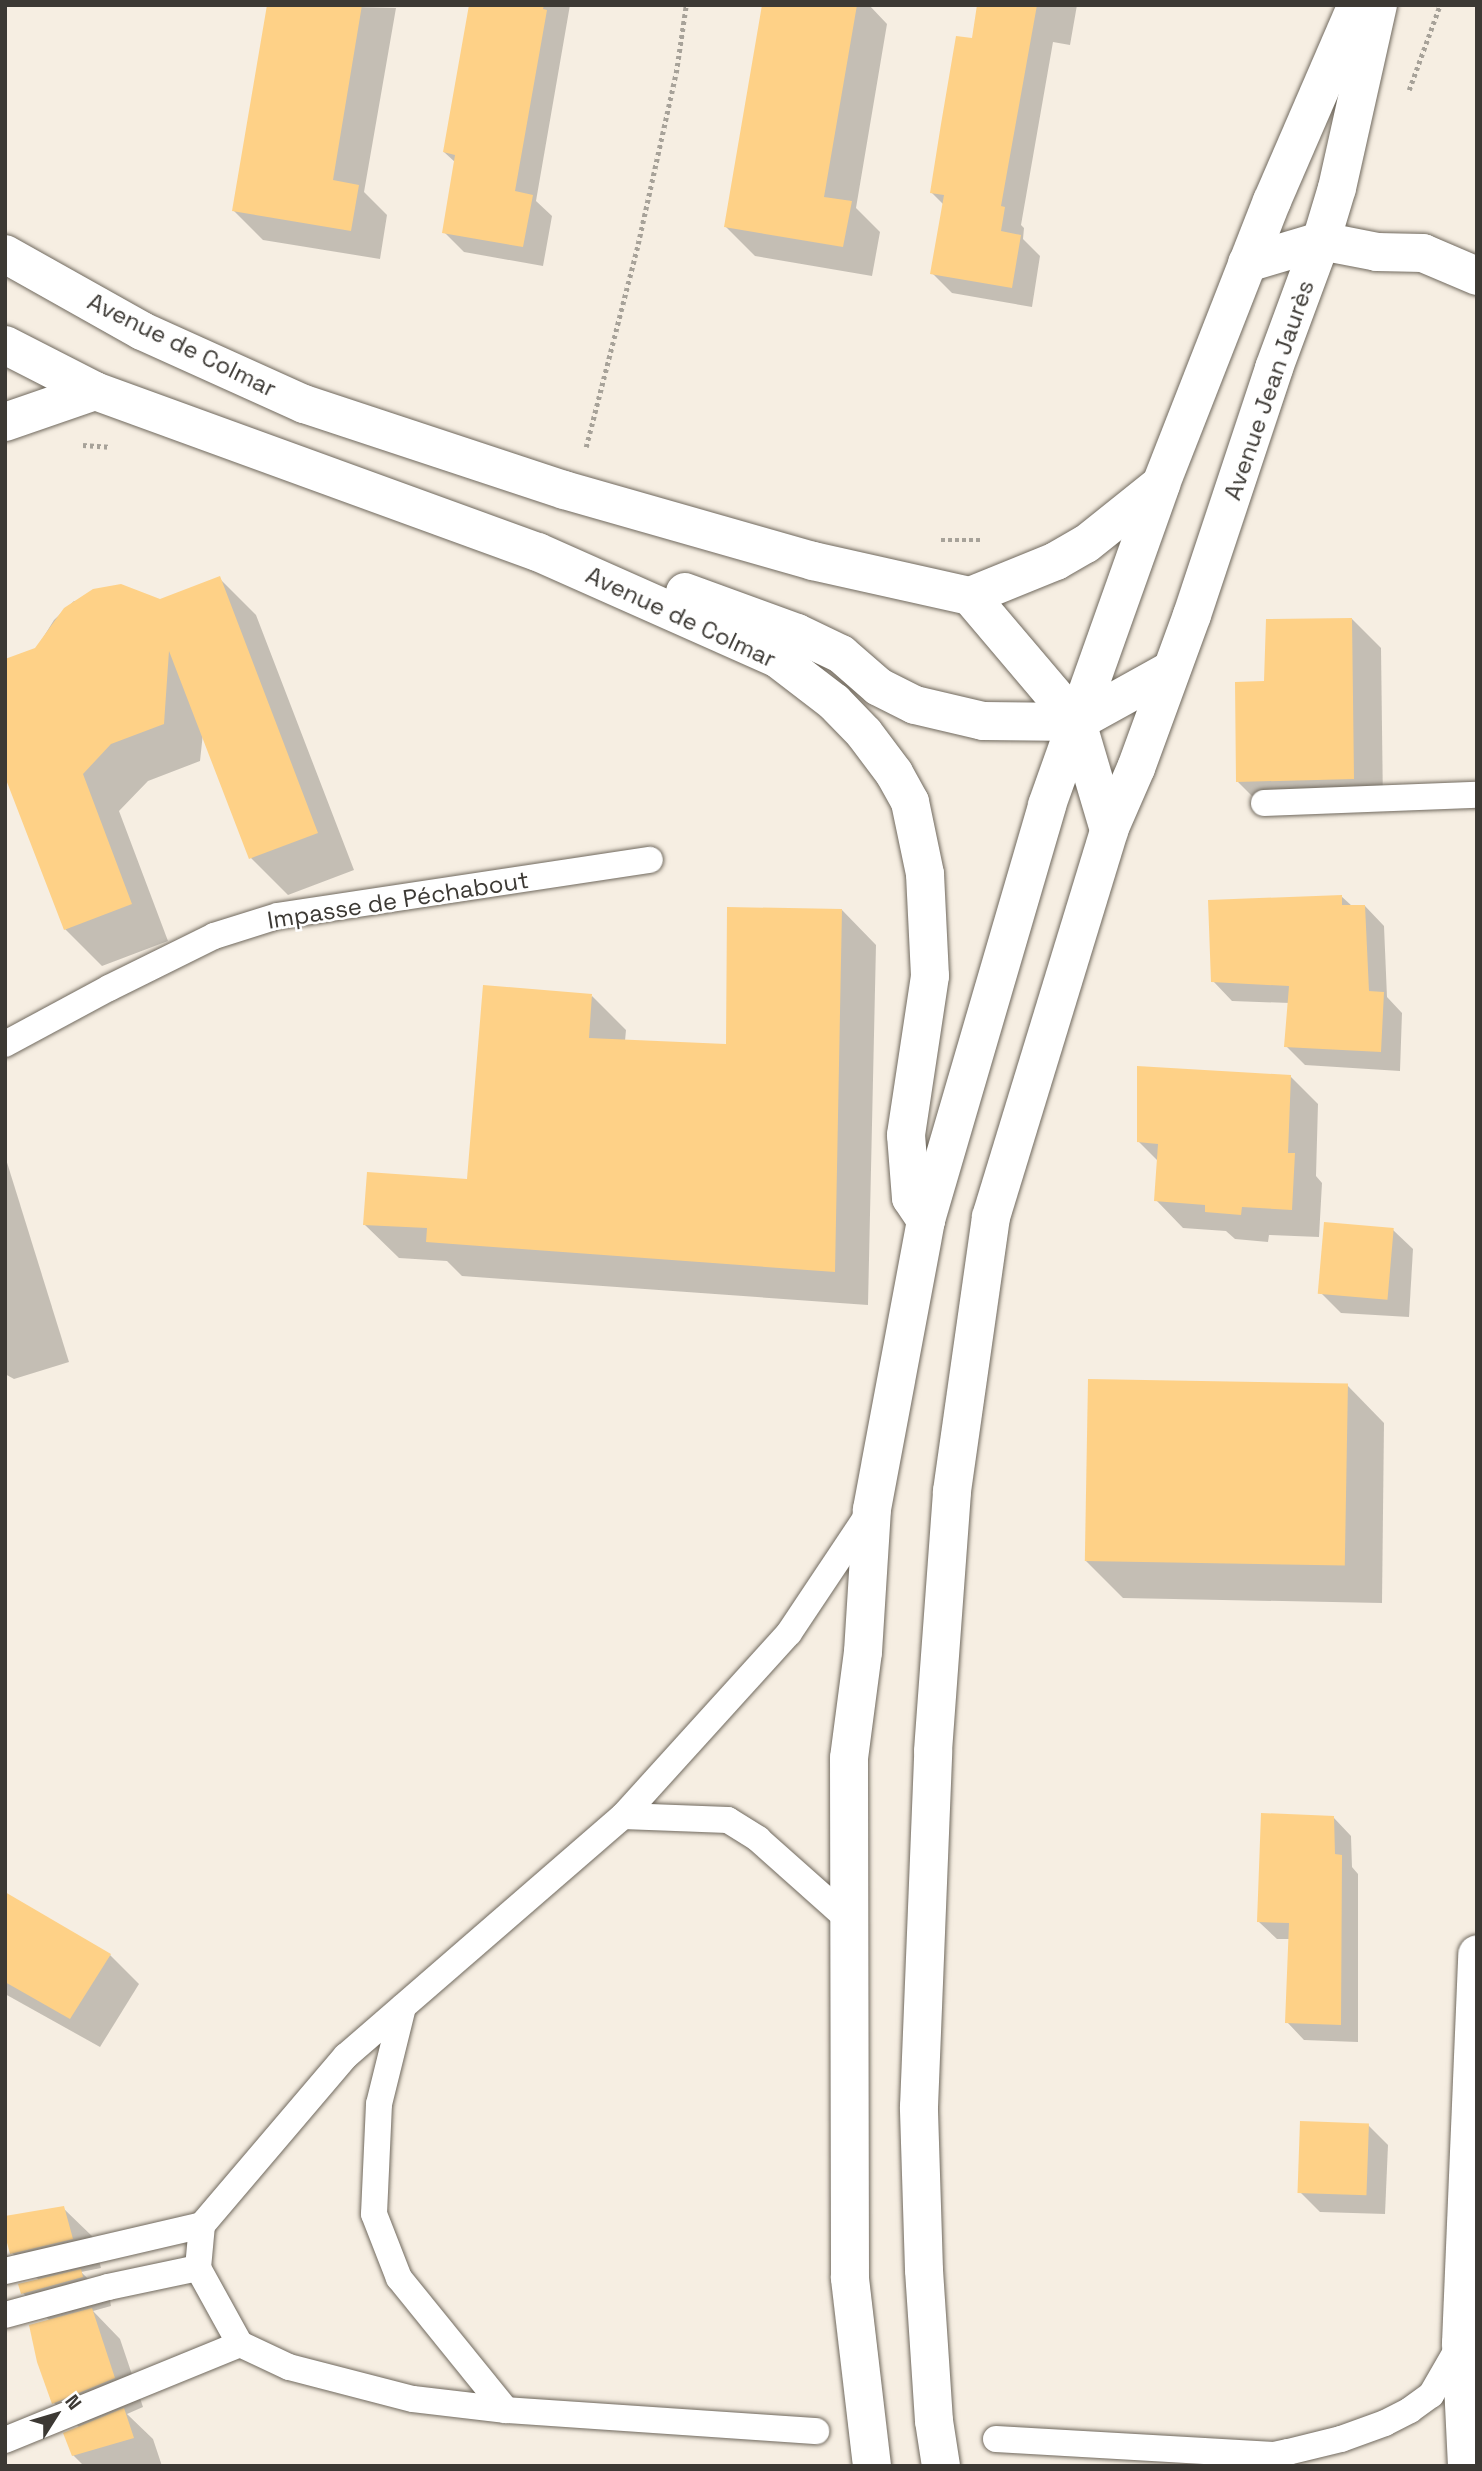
<!DOCTYPE html>
<meta charset="utf-8">
<style>
body{margin:0}
#map{position:relative;width:1482px;height:2471px;overflow:hidden;background:#f6eee2;font-family:"Space Grotesk",sans-serif}
div>[style]{position:absolute}
.shadow>*{inset:0;background:#0003}
.building>*{inset:0;background:#fed187;transform-origin:0 0}
.path>*{height:4.5px;margin-top:-2.25px;transform-origin:0;background:repeating-linear-gradient(90deg,#a7a299 0 3.5px,transparent 0 7px)}
.roads{filter:drop-shadow(0 0 2px #70695e) drop-shadow(0 0 2px #70695e)}
.service>*{height:26px;margin:-13px;padding:0 13px;transform-origin:13px;border-radius:13px;background:#fff}
.minor>*{height:38px;margin:-19px;padding:0 19px;transform-origin:19px;border-radius:19px;background:#fff}
.tertiary>*{height:38px;margin:-19px;padding:0 19px;transform-origin:19px;border-radius:19px;background:#fff}
.primary>*{height:38px;margin:-19px;padding:0 19px;transform-origin:19px;border-radius:19px;background:#fff}
span{translate:-50% -50%;white-space:nowrap;text-align:center;line-height:1.15;-webkit-text-stroke:5px #fff;paint-order:stroke}
.street-label{font-size:24px;color:#3c3934}
.frame{position:absolute;inset:0;border:7px solid #3c3934;pointer-events:none}
.north{position:absolute;left:21px;top:2380px;width:70px;height:70px;-webkit-text-stroke:5px #fff;paint-order:stroke;rotate:53deg;font-size:19px;font-weight:700;line-height:28px;text-align:center;color:#3c3934}
.north::after{content:'';display:block;margin:auto;width:24px;height:32px;background:#3c3934;clip-path:polygon(50% 0,100% 100%,50% 72%,0 100%)}
</style>
<div id="map">
<div class="shadow">
<div style="clip-path:polygon(269px 5px,396px 8px,364px 192px,387px 215px,380px 259px,263px 240px,234px 211px)"></div>
<div style="clip-path:polygon(470px 5px,570px 5px,536px 201px,552px 216px,543px 266px,464px 252px,444px 232px,456px 163px,444px 152px)"></div>
<div style="clip-path:polygon(764px 5px,869px 5px,887px 24px,856px 208px,880px 232px,872px 276px,755px 256px,726px 227px)"></div>
<div style="clip-path:polygon(979px 5px,1077px 5px,1070px 45px,1053px 42px,1021px 225px,1024px 228px,1023px 239px,1040px 256px,1032px 307px,952px 293px,932px 273px,944px 205px,931px 192px,973px 40px)"></div>
<div style="clip-path:polygon(219px 578px,256px 615px,354px 870px,288px 895px,251px 858px,203px 733px,200px 761px,148px 781px,119px 811px,168px 941px,102px 966px,65px 929px,36px 649px,54px 620px,74px 601px,160px 601px)"></div>
<div style="clip-path:polygon(1352px 619px,1381px 648px,1383px 807px,1267px 811px,1237px 781px,1266px 683px)"></div>
<div style="clip-path:polygon(1341px 896px,1352px 906px,1365px 906px,1384px 926px,1387px 997px,1402px 1013px,1400px 1071px,1305px 1065px,1286px 1046px,1290px 1003px,1232px 1001px,1213px 981px)"></div>
<div style="clip-path:polygon(842px 910px,876px 945px,868px 1305px,462px 1276px,447px 1261px,399px 1258px,364px 1224px,469px 1181px,592px 996px,626px 1030px,625px 1041px,728px 1046px)"></div>
<div style="clip-path:polygon(1290px 1076px,1318px 1104px,1316px 1176px,1322px 1183px,1319px 1237px,1269px 1235px,1268px 1242px,1235px 1239px,1226px 1231px,1183px 1228px,1156px 1200px,1159px 1162px,1138px 1141px)"></div>
<div style="clip-path:polygon(5px 1156px,69px 1362px,14px 1379px,5px 1374px)"></div>
<div style="clip-path:polygon(1393px 1230px,1413px 1249px,1409px 1317px,1341px 1313px,1321px 1293px)"></div>
<div style="clip-path:polygon(1347px 1385px,1384px 1423px,1382px 1603px,1123px 1598px,1086px 1561px)"></div>
<div style="clip-path:polygon(1334px 1818px,1351px 1836px,1352px 1867px,1358px 1874px,1358px 2042px,1304px 2040px,1287px 2022px,1290px 1939px,1277px 1939px,1259px 1922px)"></div>
<div style="clip-path:polygon(5px 1894px,110px 1955px,139px 1984px,100px 2047px,5px 1994px)"></div>
<div style="clip-path:polygon(1368px 2125px,1388px 2145px,1385px 2214px,1320px 2212px,1300px 2192px)"></div>
<div style="clip-path:polygon(63px 2208px,93px 2237px,101px 2268px,81px 2272px,110px 2300px,111px 2306px,93px 2311px,120px 2339px,143px 2407px,127px 2414px,153px 2439px,162px 2466px,84px 2466px,73px 2455px,80px 2428px,54px 2403px,50px 2321px,23px 2293px,40px 2281px,12px 2253px)"></div>
</div>
<div class="building">
<div style="clip-path:polygon(267px 5px,362px 5px,333px 180px,359px 185px,351px 231px,232px 211px)"></div>
<div style="clip-path:polygon(469px 5px,544px 5px,543px 9px,547px 10px,515px 191px,533px 195px,523px 247px,442px 233px,455px 155px,443px 152px)"></div>
<div style="clip-path:polygon(762px 5px,857px 5px,824px 197px,852px 201px,843px 247px,724px 227px)"></div>
<div style="clip-path:polygon(977px 5px,1037px 5px,1001px 206px,1005px 207px,1001px 231px,1021px 235px,1012px 288px,930px 274px,944px 195px,930px 193px,941px 124px,956px 36px,972px 38px)"></div>
<div style="clip-path:polygon(220px 576px,318px 833px,249px 859px,169px 651px,164px 724px,111px 744px,83px 774px,132px 904px,64px 930px,5px 777px,5px 659px,35px 648px,64px 608px,93px 589px,121px 584px,160px 599px)"></div>
<div style="clip-path:polygon(1352px 618px,1354px 779px,1236px 782px,1235px 682px,1264px 681px,1266px 619px)"></div>
<div style="clip-path:polygon(1342px 895px,1342px 905px,1365px 905px,1369px 991px,1384px 992px,1381px 1052px,1284px 1047px,1289px 986px,1211px 982px,1208px 900px)"></div>
<div style="clip-path:polygon(727px 907px,842px 909px,835px 1272px,426px 1242px,427px 1228px,363px 1225px,367px 1172px,467px 1179px,483px 985px,592px 994px,589px 1038px,726px 1044px)"></div>
<div style="clip-path:polygon(1137px 1066px,1291px 1075px,1288px 1153px,1295px 1153px,1292px 1210px,1242px 1207px,1241px 1215px,1205px 1212px,1205px 1205px,1154px 1201px,1158px 1144px,1137px 1142px)"></div>
<div style="left:1324px;top:1222px;width:70px;height:72px;rotate:5deg"></div>
<div style="left:1088px;top:1379px;width:260px;height:182px;rotate:1deg"></div>
<div style="clip-path:polygon(1261px 1813px,1334px 1816px,1335px 1854px,1342px 1855px,1341px 2025px,1285px 2023px,1289px 1923px,1257px 1922px)"></div>
<div style="clip-path:polygon(5px 1892px,111px 1954px,70px 2019px,5px 1982px)"></div>
<div style="left:1300px;top:2121px;width:69px;height:72px;rotate:2deg"></div>
<div style="clip-path:polygon(64px 2206px,73px 2239px,10px 2254px,5px 2235px,5px 2216px)"></div>
<div style="clip-path:polygon(81px 2269px,83px 2277px,21px 2294px,18px 2284px)"></div>
<div style="clip-path:polygon(92px 2308px,115px 2378px,52px 2404px,37px 2362px,29px 2325px)"></div>
<div style="clip-path:polygon(124px 2408px,134px 2438px,72px 2456px,63px 2433px)"></div>
</div>
<div class="path">
<div style="left:1409px;top:90px;width:90px;rotate:-70deg"></div>
<div style="left:83px;top:445px;width:26px;rotate:4deg"></div>
<div style="left:586px;top:447px;width:210px;rotate:-75.6deg"></div>
<div style="left:638px;top:244px;width:175px;rotate:-77.5deg"></div>
<div style="left:676px;top:73px;width:69px;rotate:-81.6deg"></div>
<div style="left:941px;top:540px;width:40px"></div>
</div>
<div class="roads">
<div class="service">
<div style="left:1264px;top:803px;width:213px;rotate:-2.2deg"></div>
<div style="left:5px;top:1044px;width:118px;rotate:-28.3deg"></div>
<div style="left:109px;top:988px;width:117px;rotate:-26.3deg"></div>
<div style="left:214px;top:936px;width:67px;rotate:-17.4deg"></div>
<div style="left:278px;top:916px;width:376px;rotate:-8.6deg"></div>
<div style="left:623px;top:1816px;width:105px;rotate:2.2deg"></div>
<div style="left:728px;top:1820px;width:36px;rotate:32deg"></div>
<div style="left:758px;top:1839px;width:122px;rotate:41.7deg"></div>
<div style="left:403px;top:2007px;width:100px;rotate:103.9deg"></div>
<div style="left:379px;top:2104px;width:110px;rotate:92.6deg"></div>
<div style="left:374px;top:2214px;width:69px;rotate:68.7deg"></div>
<div style="left:399px;top:2278px;width:170px;rotate:51deg"></div>
<div style="left:198px;top:2268px;width:43px;rotate:-84.7deg"></div>
<div style="left:202px;top:2225px;width:222px;rotate:-49.6deg"></div>
<div style="left:346px;top:2056px;width:367px;rotate:-40.9deg"></div>
<div style="left:623px;top:1816px;width:247px;rotate:-47.8deg"></div>
<div style="left:789px;top:1633px;width:148px;rotate:-56.3deg"></div>
<div style="left:5px;top:2271px;width:202px;rotate:-13.1deg"></div>
<div style="left:5px;top:2315px;width:107px;rotate:-15.2deg"></div>
<div style="left:108px;top:2287px;width:92px;rotate:-11.9deg"></div>
<div style="left:198px;top:2268px;width:87px;rotate:61.1deg"></div>
<div style="left:240px;top:2344px;width:54px;rotate:25.1deg"></div>
<div style="left:289px;top:2367px;width:128px;rotate:14.5deg"></div>
<div style="left:413px;top:2399px;width:94px;rotate:6.7deg"></div>
<div style="left:506px;top:2410px;width:311px;rotate:3.9deg"></div>
<div style="left:996px;top:2439px;width:278px;rotate:3.3deg"></div>
<div style="left:1274px;top:2455px;width:14px;rotate:-12deg"></div>
<div style="left:1288px;top:2452px;width:55px;rotate:-13.8deg"></div>
<div style="left:1341px;top:2439px;width:47px;rotate:-20deg"></div>
<div style="left:1385px;top:2423px;width:28px;rotate:-27deg"></div>
<div style="left:1410px;top:2410px;width:26px;rotate:-36deg"></div>
<div style="left:1431px;top:2395px;width:60px;rotate:-60deg"></div>
<div style="left:5px;top:2440px;width:254px;rotate:-22.2deg"></div>
</div>
<div class="minor">
<div style="left:1247px;top:263px;width:77px;rotate:-16.6deg"></div>
<div style="left:1321px;top:241px;width:57px;rotate:11.1deg"></div>
<div style="left:1377px;top:252px;width:46px;rotate:1.2deg"></div>
<div style="left:1423px;top:253px;width:59px;rotate:23.1deg"></div>
<div style="left:1467px;top:2466px;width:123px;rotate:-92.8deg"></div>
<div style="left:1461px;top:2343px;width:389px;rotate:-87.6deg"></div>
</div>
<div class="tertiary">
<div style="left:5px;top:422px;width:95px;rotate:-19deg"></div>
</div>
<div class="primary">
<div style="left:5px;top:254px;width:157px;rotate:29.3deg"></div>
<div style="left:142px;top:331px;width:178px;rotate:24.3deg"></div>
<div style="left:304px;top:404px;width:274px;rotate:18.3deg"></div>
<div style="left:564px;top:490px;width:259px;rotate:15.9deg"></div>
<div style="left:813px;top:561px;width:161px;rotate:12.6deg"></div>
<div style="left:5px;top:345px;width:101px;rotate:27.1deg"></div>
<div style="left:95px;top:391px;width:471px;rotate:20deg"></div>
<div style="left:538px;top:552px;width:263px;rotate:24deg"></div>
<div style="left:778px;top:659px;width:71px;rotate:37.5deg"></div>
<div style="left:834px;top:702px;width:43px;rotate:45.9deg"></div>
<div style="left:864px;top:733px;width:50px;rotate:53.1deg"></div>
<div style="left:894px;top:773px;width:33px;rotate:61deg"></div>
<div style="left:910px;top:802px;width:74px;rotate:78.2deg"></div>
<div style="left:925px;top:874px;width:102px;rotate:87.2deg"></div>
<div style="left:930px;top:976px;width:161px;rotate:98.6deg"></div>
<div style="left:906px;top:1135px;width:63px;rotate:85.5deg"></div>
<div style="left:911px;top:1198px;width:27px;rotate:56deg"></div>
<div style="left:685px;top:592px;width:119px;rotate:20.1deg"></div>
<div style="left:797px;top:633px;width:49px;rotate:25.5deg"></div>
<div style="left:841px;top:654px;width:50px;rotate:41deg"></div>
<div style="left:879px;top:687px;width:40px;rotate:26.6deg"></div>
<div style="left:915px;top:705px;width:70px;rotate:13.2deg"></div>
<div style="left:983px;top:721px;width:94px;rotate:0.6deg"></div>
<div style="left:1077px;top:722px;width:107px;rotate:-29deg"></div>
<div style="left:970px;top:596px;width:165px;rotate:49.7deg"></div>
<div style="left:1077px;top:722px;width:113px;rotate:73.5deg"></div>
<div style="left:970px;top:596px;width:93px;rotate:-22.1deg"></div>
<div style="left:1056px;top:561px;width:34px;rotate:-30deg"></div>
<div style="left:1086px;top:544px;width:96px;rotate:-38.7deg"></div>
<div style="left:872px;top:2466px;width:189px;rotate:-96.7deg"></div>
<div style="left:850px;top:2278px;width:520px;rotate:-90.11deg"></div>
<div style="left:849px;top:1758px;width:107px;rotate:-82.5deg"></div>
<div style="left:863px;top:1652px;width:143px;rotate:-86.4deg"></div>
<div style="left:872px;top:1509px;width:294px;rotate:-79.4deg"></div>
<div style="left:926px;top:1220px;width:432px;rotate:-73.7deg"></div>
<div style="left:1047px;top:805px;width:341px;rotate:-70.4deg"></div>
<div style="left:1161px;top:484px;width:304px;rotate:-68.6deg"></div>
<div style="left:1272px;top:201px;width:214px;rotate:-66.6deg"></div>
<div style="left:941px;top:2466px;width:46px;rotate:-98.8deg"></div>
<div style="left:934px;top:2421px;width:151px;rotate:-93.8deg"></div>
<div style="left:924px;top:2270px;width:163px;rotate:-91.8deg"></div>
<div style="left:919px;top:2107px;width:356px;rotate:-87.7deg"></div>
<div style="left:933px;top:1751px;width:261px;rotate:-85.8deg"></div>
<div style="left:952px;top:1491px;width:277px;rotate:-81.9deg"></div>
<div style="left:991px;top:1217px;width:405px;rotate:-73deg"></div>
<div style="left:1109px;top:830px;width:68px;rotate:-66.5deg"></div>
<div style="left:1136px;top:768px;width:163px;rotate:-69.9deg"></div>
<div style="left:1192px;top:615px;width:260px;rotate:-71.6deg"></div>
<div style="left:1274px;top:368px;width:135px;rotate:-69.7deg"></div>
<div style="left:1321px;top:241px;width:55px;rotate:-73.2deg"></div>
<div style="left:1337px;top:188px;width:188px;rotate:-77.4deg"></div>
</div>
</div>
<div class="street-label">
<span style="left:182px;top:345px;rotate:26deg">Avenue de Colmar</span>
<span style="left:1269px;top:390px;rotate:-71deg">Avenue Jean Jaurès</span>
<span style="left:681px;top:617px;rotate:25deg">Avenue de Colmar</span>
<span style="left:398px;top:900px;rotate:-9deg">Impasse de Péchabout</span>
</div>
<div class="frame"></div>
<div class="north">N</div>
</div>
